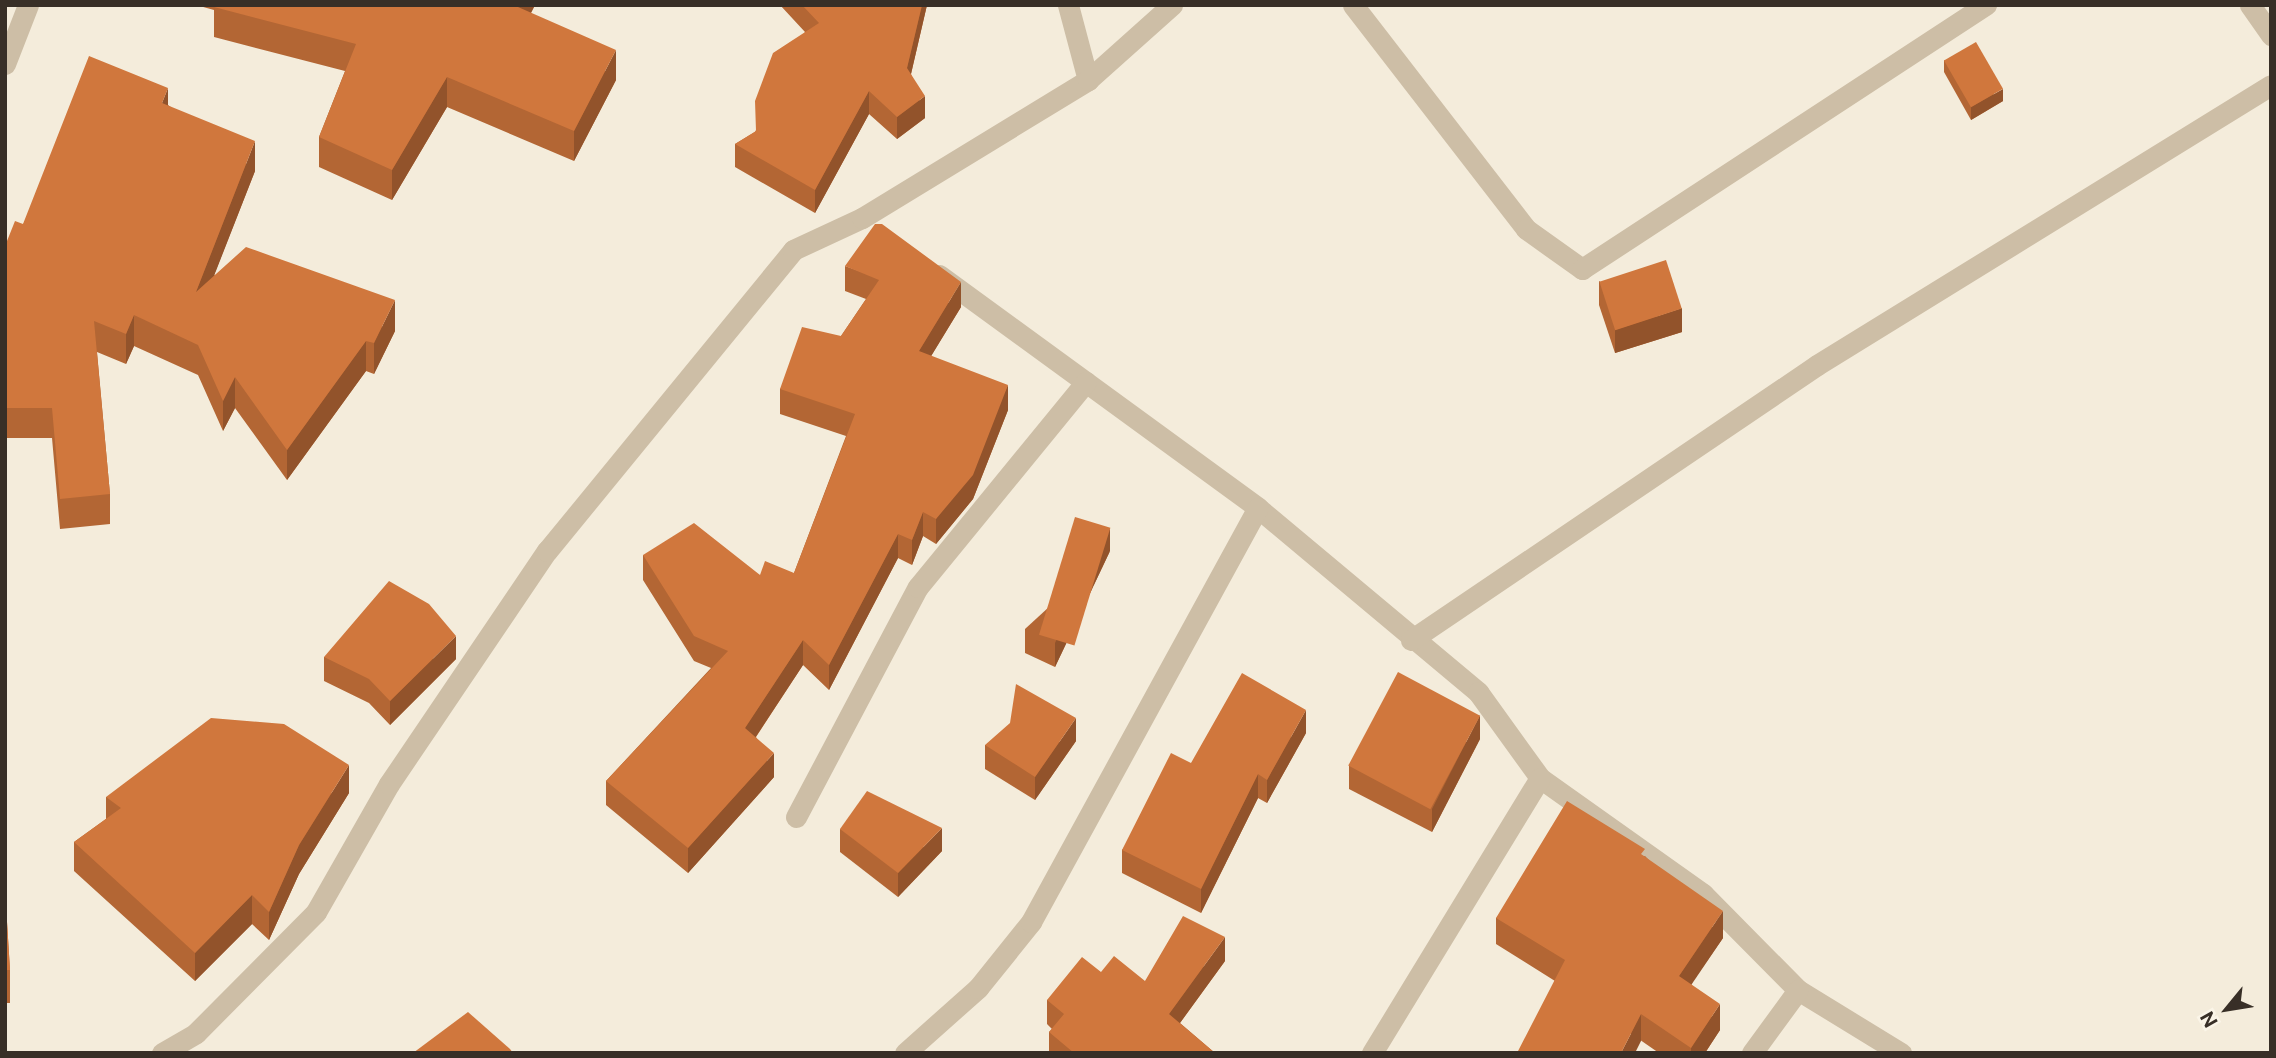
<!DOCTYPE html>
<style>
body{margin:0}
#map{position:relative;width:2276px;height:1058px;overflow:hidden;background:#f4ecdb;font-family:"Public Sans",sans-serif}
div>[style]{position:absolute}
.minor>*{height:21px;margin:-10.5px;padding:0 10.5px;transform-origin:10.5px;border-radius:10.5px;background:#cdbea6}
.wall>*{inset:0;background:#b36634}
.shaded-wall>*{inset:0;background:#92532b}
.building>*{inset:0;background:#d0773d;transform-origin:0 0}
span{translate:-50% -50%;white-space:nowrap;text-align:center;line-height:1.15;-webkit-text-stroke:5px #fbf5e8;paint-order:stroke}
.frame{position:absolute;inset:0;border:7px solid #382f27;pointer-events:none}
.north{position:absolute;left:2192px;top:974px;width:70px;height:70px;-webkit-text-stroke:5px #fbf5e8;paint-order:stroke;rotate:240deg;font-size:19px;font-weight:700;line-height:28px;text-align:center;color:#382f27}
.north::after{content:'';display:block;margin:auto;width:24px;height:32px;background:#382f27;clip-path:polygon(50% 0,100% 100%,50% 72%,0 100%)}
</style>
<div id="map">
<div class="minor">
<div style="left:1068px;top:5px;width:78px;rotate:75.1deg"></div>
<div style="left:1353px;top:5px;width:283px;rotate:52.3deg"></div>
<div style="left:1526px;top:229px;width:69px;rotate:35.5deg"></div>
<div style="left:1582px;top:269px;width:483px;rotate:-33.2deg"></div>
<div style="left:2250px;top:5px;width:37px;rotate:55deg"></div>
<div style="left:5px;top:64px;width:63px;rotate:-68.7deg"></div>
<div style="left:939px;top:275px;width:395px;rotate:36.1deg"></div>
<div style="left:1258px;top:508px;width:287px;rotate:39.9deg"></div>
<div style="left:1478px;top:692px;width:106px;rotate:54.2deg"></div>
<div style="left:1540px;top:778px;width:200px;rotate:35.4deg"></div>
<div style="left:1703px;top:894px;width:135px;rotate:45.3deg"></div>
<div style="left:1798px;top:990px;width:121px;rotate:31.5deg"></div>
<div style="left:1411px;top:640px;width:490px;rotate:-34.1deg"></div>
<div style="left:1817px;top:365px;width:533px;rotate:-31.66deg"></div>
<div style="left:796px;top:817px;width:260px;rotate:-62.1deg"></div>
<div style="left:918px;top:587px;width:265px;rotate:-50.7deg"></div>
<div style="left:162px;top:1053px;width:39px;rotate:-30deg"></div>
<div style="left:196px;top:1033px;width:170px;rotate:-45.2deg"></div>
<div style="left:316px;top:912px;width:147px;rotate:-60.3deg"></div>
<div style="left:389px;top:784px;width:282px;rotate:-55.9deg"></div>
<div style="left:547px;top:551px;width:389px;rotate:-50.7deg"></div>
<div style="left:793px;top:250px;width:76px;rotate:-24.9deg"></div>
<div style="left:862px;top:218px;width:265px;rotate:-31.4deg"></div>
<div style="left:1088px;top:80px;width:113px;rotate:-41.8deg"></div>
<div style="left:905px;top:1053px;width:98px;rotate:-41.7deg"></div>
<div style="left:978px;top:988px;width:85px;rotate:-51.2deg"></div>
<div style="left:1031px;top:922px;width:472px;rotate:-61.3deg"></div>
<div style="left:1372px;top:1053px;width:322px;rotate:-58.6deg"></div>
<div style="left:1752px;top:1053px;width:78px;rotate:-53.9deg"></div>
</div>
<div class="wall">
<div style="clip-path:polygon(196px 5px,535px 5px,531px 13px,616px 80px,574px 161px,447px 107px,392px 200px,319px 167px,319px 137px,345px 71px,214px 37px,214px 10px)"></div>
<div style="clip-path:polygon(780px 5px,927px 5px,911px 74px,925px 118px,897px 139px,869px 114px,815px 213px,735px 167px,735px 144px,755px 132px,805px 32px)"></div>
<div style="clip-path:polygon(1944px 60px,2003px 101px,1971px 120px,1944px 72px)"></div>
<div style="clip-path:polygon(168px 105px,255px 171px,214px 275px,395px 331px,374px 374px,366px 371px,287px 480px,235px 408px,223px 431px,198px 375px,134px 346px,126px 364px,97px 352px,110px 494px,110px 524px,60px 529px,52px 438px,5px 438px,5px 246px,23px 224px)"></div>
<div style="clip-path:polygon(845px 266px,961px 307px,931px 356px,1008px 410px,973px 499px,936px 544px,923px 536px,912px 565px,898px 558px,829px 690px,803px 665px,756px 737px,774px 777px,688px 873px,606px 805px,606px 781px,711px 668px,694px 661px,643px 580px,643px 555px,760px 575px,794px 573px,846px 436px,780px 414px,780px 389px,841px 336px,866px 299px,845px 291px)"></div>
<div style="clip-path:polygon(1599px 281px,1682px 332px,1615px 353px,1599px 305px)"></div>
<div style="clip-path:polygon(1110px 551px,1055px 667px,1025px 653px,1025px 629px)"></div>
<div style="clip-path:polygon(324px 657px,456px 659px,390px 725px,369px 703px,324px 681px)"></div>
<div style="clip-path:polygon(1306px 733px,1267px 803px,1258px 798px,1201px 913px,1122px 873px,1122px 850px,1191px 763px)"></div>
<div style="clip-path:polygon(1480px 739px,1432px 832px,1349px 789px,1349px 766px)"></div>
<div style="clip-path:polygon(1076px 741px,1035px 800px,985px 769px,985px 745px)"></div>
<div style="clip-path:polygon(349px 793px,299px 874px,269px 940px,252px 924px,195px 981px,74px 871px,74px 842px,106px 819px,106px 797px)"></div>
<div style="clip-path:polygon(840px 829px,942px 851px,898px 897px,840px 852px)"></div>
<div style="clip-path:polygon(1645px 856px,1723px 938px,1691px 984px,1720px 1030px,1705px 1053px,1659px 1053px,1555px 981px,1496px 944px,1496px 918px)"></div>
<div style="clip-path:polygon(5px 890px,10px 970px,10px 1003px,5px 1003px)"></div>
<div style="clip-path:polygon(1225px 961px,1180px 1023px,1215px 1053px,1049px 1053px,1049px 1032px,1052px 1029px,1047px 1024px,1047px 1000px,1145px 981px)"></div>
</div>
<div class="shaded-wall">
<div style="clip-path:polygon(520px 5px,535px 5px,518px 37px,518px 7px)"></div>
<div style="clip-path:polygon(922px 5px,927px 5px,907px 91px,907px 68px)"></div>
<div style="clip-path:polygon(616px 50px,616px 80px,574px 161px,574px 131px)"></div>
<div style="clip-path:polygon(447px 77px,447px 107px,392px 200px,392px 170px)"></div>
<div style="clip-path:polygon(168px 88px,168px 119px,162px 103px)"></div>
<div style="clip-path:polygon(2003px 89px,2003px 101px,1971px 120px,1971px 107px)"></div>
<div style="clip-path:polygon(869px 91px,869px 114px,815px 213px,815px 190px)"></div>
<div style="clip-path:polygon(925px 96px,925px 118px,897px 139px,897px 117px)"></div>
<div style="clip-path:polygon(255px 141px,255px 171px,196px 322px,196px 292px)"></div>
<div style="clip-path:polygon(961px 282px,961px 307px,919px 376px,919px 351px)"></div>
<div style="clip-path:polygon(395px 300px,395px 331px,374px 374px,374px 343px)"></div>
<div style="clip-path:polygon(1682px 308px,1682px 332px,1615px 353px,1615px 330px)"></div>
<div style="clip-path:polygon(134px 315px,134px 346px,126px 364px,126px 334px)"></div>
<div style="clip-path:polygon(366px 341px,366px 371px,287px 480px,287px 450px)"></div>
<div style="clip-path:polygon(235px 377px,235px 408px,223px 431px,223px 401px)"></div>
<div style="clip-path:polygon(1008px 385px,1008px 410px,973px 499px,936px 544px,936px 519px)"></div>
<div style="clip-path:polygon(923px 512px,923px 536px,912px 565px,912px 540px)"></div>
<div style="clip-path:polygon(1110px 528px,1110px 551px,1055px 667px,1055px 643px)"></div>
<div style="clip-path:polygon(898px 534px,898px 558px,829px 690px,829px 665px)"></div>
<div style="clip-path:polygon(456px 636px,456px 659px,390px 725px,390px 701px)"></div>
<div style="clip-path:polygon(803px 640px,803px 665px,745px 753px,745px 728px)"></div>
<div style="clip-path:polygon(1306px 710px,1306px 733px,1267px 803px,1267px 780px)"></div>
<div style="clip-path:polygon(1480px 715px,1480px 739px,1432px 832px,1432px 809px)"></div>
<div style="clip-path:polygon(1076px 718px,1076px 741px,1035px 800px,1035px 777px)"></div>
<div style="clip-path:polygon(774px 753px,774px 777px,688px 873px,688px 848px)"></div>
<div style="clip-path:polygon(349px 765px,349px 793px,299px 874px,269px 940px,269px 912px,299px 845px)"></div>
<div style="clip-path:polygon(1258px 774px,1258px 798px,1201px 913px,1201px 889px)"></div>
<div style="clip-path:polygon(942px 828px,942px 851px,898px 897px,898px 873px)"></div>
<div style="clip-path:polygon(252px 895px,252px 924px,195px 981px,195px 953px)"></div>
<div style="clip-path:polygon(1723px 911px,1723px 938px,1679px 1003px,1679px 976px)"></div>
<div style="clip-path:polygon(1225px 937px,1225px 961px,1169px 1038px,1169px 1014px)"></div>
<div style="clip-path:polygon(1720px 1004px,1720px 1030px,1705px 1053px,1691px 1053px,1691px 1048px)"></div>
<div style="clip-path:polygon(1641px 1014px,1641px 1041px,1635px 1053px,1621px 1053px)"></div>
</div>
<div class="building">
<div style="clip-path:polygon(214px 5px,520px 5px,518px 7px,616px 50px,574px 131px,447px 77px,392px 170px,319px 137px,356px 44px,214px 7px)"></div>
<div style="clip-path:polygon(802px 5px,922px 5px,907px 68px,925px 96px,897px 117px,869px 91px,815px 190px,735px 144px,756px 131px,755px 101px,773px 53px,819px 23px)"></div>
<div style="left:1976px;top:42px;width:54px;height:37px;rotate:60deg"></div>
<div style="clip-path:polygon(89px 56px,168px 88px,162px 103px,255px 141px,196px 292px,246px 247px,395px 300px,374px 343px,366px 341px,287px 450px,235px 377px,223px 401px,198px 345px,134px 315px,126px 334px,94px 321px,110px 494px,60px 499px,52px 408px,5px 408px,5px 246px,15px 221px,23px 224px)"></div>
<div style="clip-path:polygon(875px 224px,882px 224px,961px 282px,919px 351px,1008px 385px,973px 475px,936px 519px,923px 512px,912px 540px,898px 534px,829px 665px,803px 640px,745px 728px,774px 753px,688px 848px,606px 781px,728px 651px,694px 636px,643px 555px,694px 523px,760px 575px,765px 561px,794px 573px,855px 414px,780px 389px,802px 327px,841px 336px,879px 280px,845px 266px)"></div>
<div style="left:1666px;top:260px;width:51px;height:70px;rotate:72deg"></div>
<div style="left:1075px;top:517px;width:37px;height:123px;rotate:17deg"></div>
<div style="clip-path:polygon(389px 581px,429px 604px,456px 636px,390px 701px,369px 679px,324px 657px)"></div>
<div style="left:1398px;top:672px;width:93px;height:106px;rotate:28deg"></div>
<div style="clip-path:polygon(1242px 673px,1306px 710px,1267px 780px,1258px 774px,1201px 889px,1122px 850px,1171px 753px,1191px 763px)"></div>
<div style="clip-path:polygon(1016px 684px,1076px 718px,1035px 777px,985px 745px,1010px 723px)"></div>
<div style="clip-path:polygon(211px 718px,284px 724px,349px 765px,299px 845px,269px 912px,252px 895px,195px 953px,74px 842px,121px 808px,106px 797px)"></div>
<div style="clip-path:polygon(867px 791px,942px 828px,898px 873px,840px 829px)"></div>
<div style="clip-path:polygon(1567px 801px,1645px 849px,1641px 854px,1723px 911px,1679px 976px,1720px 1004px,1691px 1048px,1641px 1014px,1621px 1053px,1517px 1053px,1565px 960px,1496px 918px)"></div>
<div style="clip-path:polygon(5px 890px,10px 970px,5px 970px)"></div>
<div style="clip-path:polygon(1183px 916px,1225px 937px,1169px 1014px,1215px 1053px,1074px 1053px,1049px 1032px,1064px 1014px,1047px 1000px,1082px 957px,1101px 972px,1114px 956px,1145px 981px)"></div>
<div style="clip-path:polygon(468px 1012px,510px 1049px,513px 1053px,413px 1053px)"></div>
</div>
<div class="frame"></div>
<div class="north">N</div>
</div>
